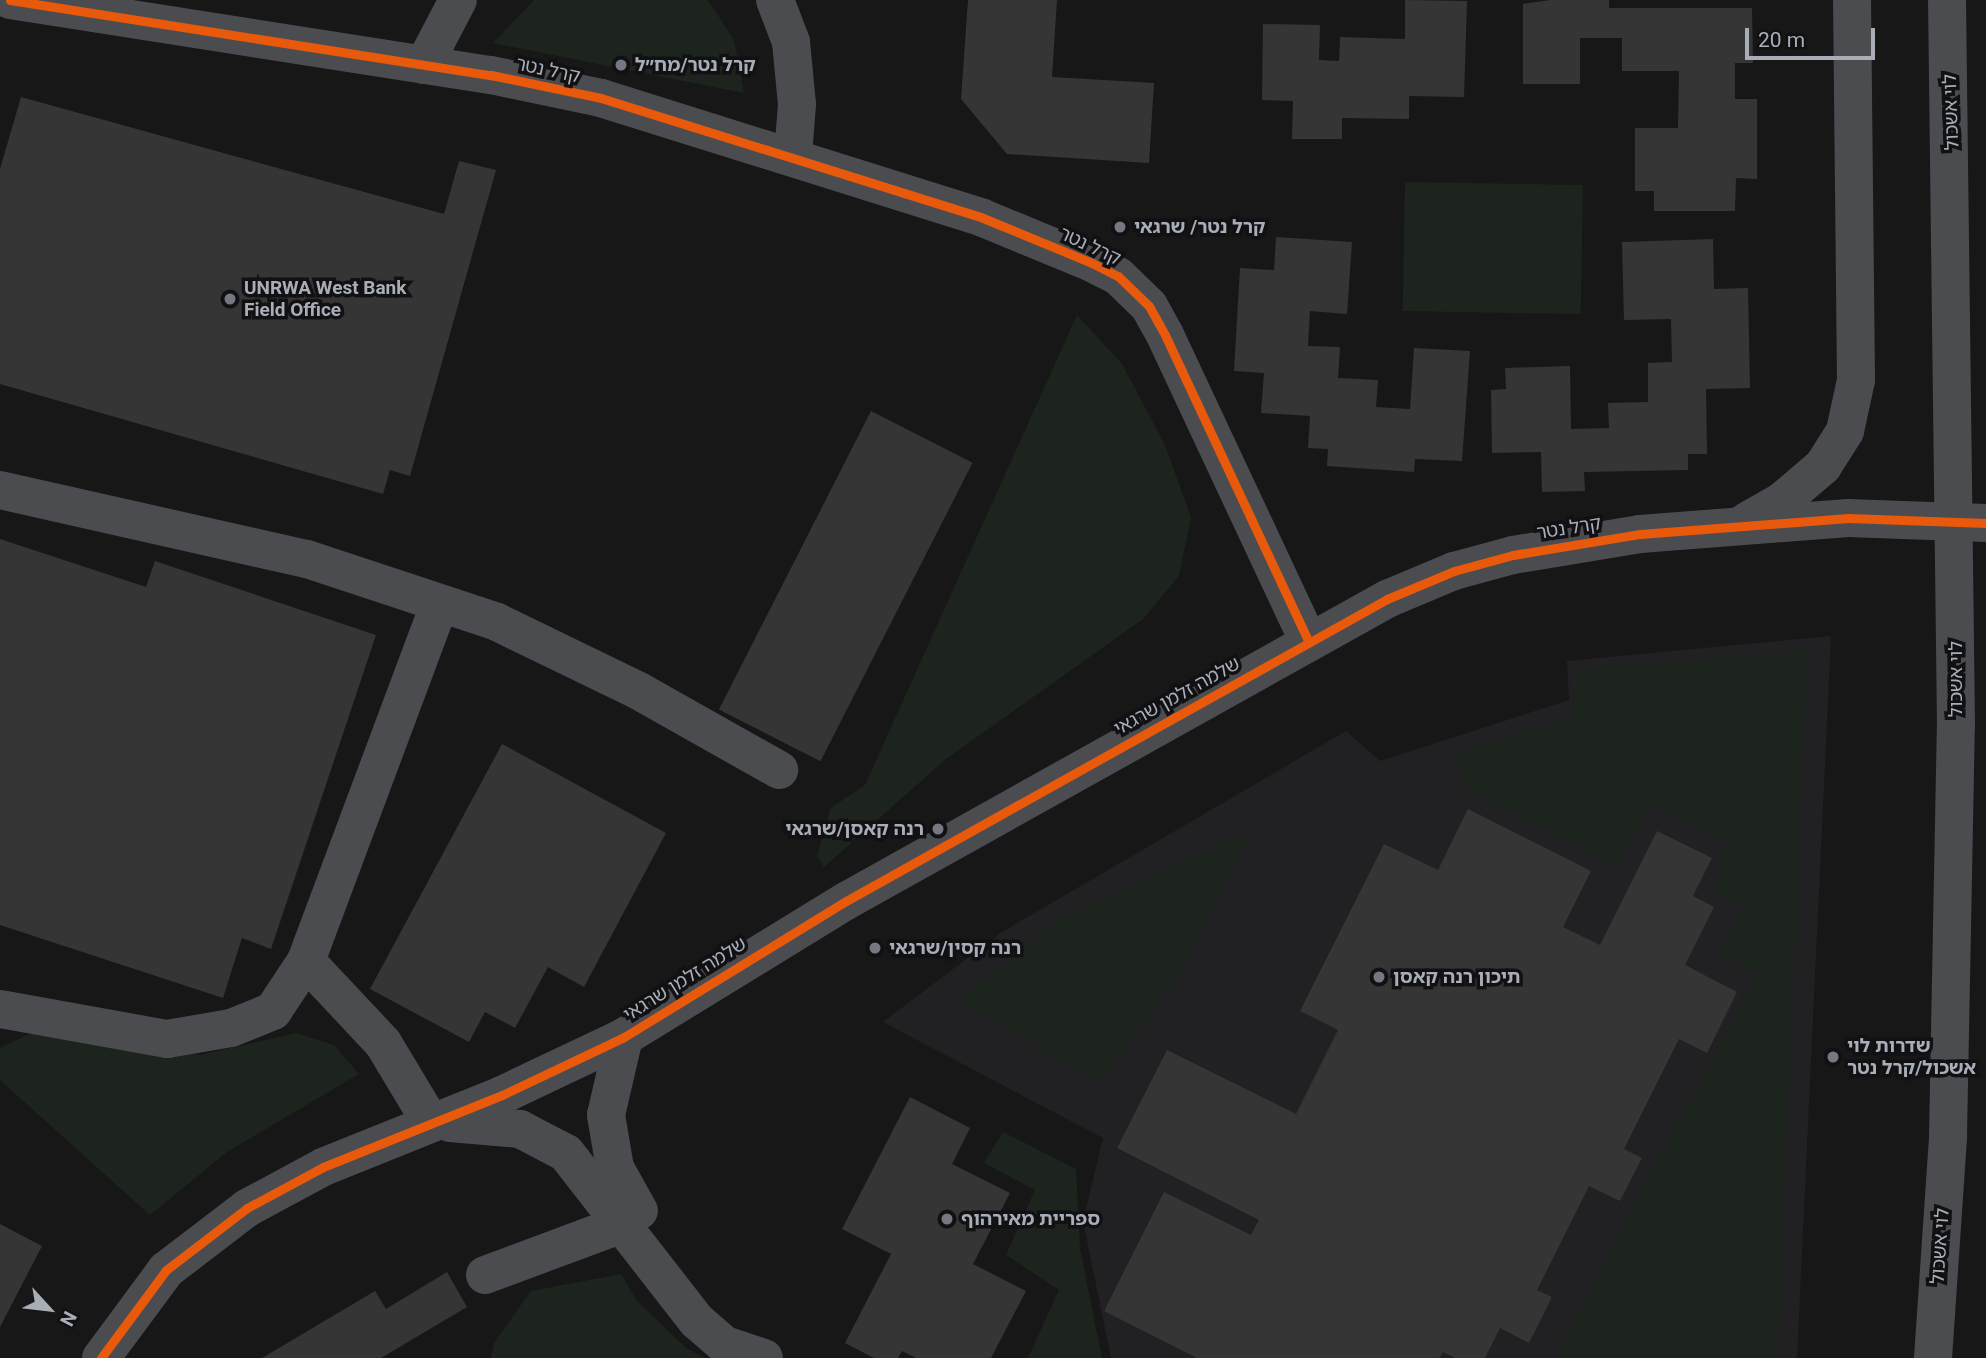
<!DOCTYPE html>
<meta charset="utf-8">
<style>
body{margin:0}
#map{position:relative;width:1986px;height:1358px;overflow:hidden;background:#171717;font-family:Roboto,"Noto Sans Hebrew",sans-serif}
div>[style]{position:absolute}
.built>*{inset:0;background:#212123}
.green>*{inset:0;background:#1d241e;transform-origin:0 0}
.building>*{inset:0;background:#353536;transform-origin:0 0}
.minor>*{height:38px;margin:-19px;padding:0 19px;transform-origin:19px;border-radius:19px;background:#4b4c50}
.cycleway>*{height:9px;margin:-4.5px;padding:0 4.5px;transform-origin:4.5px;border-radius:4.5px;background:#e8590c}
.dots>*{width:19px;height:19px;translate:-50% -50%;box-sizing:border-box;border:4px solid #111113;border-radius:50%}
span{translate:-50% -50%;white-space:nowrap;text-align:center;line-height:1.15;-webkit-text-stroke:7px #111113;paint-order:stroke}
.poi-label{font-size:19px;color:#a8adb8;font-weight:700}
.left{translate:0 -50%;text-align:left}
.right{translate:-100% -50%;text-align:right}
.street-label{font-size:19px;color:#a8adb8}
.north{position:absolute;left:14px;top:1274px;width:70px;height:70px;-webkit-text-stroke:5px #111113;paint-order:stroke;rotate:117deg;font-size:19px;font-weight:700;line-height:28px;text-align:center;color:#a8adb8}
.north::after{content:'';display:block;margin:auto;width:24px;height:32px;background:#a8adb8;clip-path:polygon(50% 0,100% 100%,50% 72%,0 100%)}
.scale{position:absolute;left:1745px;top:28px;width:130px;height:32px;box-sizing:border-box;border:4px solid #a8adb8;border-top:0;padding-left:9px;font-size:21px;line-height:24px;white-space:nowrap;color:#a8adb8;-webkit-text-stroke:5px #111113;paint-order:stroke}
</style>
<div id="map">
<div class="built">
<div style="clip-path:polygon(1831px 636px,1797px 1358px,1111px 1358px,1083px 1221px,1103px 1138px,883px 1022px,1002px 932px,1346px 731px,1380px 761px,1569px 700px,1567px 661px)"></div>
</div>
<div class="green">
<div style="clip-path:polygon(534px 0,708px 0,734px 40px,744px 93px,493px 43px)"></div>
<div style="left:1405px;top:182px;width:178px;height:129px;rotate:1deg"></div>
<div style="clip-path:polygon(1077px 315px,1122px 364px,1165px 445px,1191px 517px,1179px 576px,1143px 619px,946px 759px,824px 867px,817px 856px,831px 808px,865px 785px)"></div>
<div style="clip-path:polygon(1807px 651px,1777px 1358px,1554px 1358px,1757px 973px,1719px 954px,1742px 907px,1714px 892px,1727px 843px,1651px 805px,1619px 866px,1468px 789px,1452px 755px,1569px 719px,1581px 669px)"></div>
<div style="clip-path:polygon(1252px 831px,1178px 974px,1100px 1083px,959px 1000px,1059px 918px)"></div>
<div style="clip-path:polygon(40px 1029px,200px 1055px,296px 1033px,334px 1045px,359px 1074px,227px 1152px,150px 1215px,0 1080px,0 1048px)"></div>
<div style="clip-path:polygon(1003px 1132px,1076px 1169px,1080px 1249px,1102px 1358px,1028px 1358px,1059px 1290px,1006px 1255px,1035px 1190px,984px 1163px)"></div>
<div style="clip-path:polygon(621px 1274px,637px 1301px,686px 1348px,705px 1358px,491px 1358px,494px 1343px,531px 1291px)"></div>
</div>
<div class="building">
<div style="clip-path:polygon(968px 0,1057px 0,1052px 77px,1154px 83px,1149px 163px,1007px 154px,961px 99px)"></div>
<div style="clip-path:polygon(1405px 0,1467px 1px,1464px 97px,1409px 96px,1409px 119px,1342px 118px,1342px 139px,1292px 139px,1293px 101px,1262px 100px,1263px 24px,1320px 25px,1319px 60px,1339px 61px,1340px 37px,1405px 39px)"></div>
<div style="clip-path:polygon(1550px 0,1609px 0,1609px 8px,1752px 8px,1753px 63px,1735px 63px,1735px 99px,1757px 99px,1757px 179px,1736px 178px,1735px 211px,1654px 211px,1654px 191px,1635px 191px,1635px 128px,1678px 128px,1679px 71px,1622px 71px,1622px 38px,1580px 38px,1580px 84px,1523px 84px,1523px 4px)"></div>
<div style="clip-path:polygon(21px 97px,444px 214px,459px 161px,496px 170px,410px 476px,390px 470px,383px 494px,0 384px,0 169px)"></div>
<div style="clip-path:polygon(1276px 237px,1352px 242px,1347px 314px,1310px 311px,1308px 346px,1340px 347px,1338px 378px,1378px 380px,1376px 407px,1410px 409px,1414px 348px,1470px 351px,1462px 461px,1415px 459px,1414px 472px,1327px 466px,1328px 449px,1308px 448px,1310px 416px,1261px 413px,1264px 373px,1234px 371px,1240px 268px,1274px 270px)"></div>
<div style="clip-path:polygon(1713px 239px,1714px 289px,1748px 288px,1750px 388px,1706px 389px,1707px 454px,1688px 454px,1688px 470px,1584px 472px,1585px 491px,1542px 492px,1541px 452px,1492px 453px,1491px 390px,1506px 389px,1505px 368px,1570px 366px,1571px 429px,1609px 428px,1608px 403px,1648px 402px,1648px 363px,1672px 362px,1671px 319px,1624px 320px,1622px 242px)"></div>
<div style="left:871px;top:411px;width:114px;height:335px;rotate:27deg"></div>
<div style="clip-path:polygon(0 539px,146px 587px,155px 561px,376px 635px,271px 949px,242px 938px,223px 998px,0 925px)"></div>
<div style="clip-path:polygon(502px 744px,666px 833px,584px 987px,548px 967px,515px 1028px,485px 1012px,469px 1042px,370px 989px)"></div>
<div style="clip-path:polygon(1468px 809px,1591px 871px,1563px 927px,1600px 945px,1657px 831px,1712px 858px,1693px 896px,1714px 907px,1685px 965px,1737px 992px,1707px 1053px,1679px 1039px,1624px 1149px,1642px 1158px,1620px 1201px,1589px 1186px,1537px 1290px,1552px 1297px,1529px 1343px,1500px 1328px,1485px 1358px,1455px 1358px,1443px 1352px,1439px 1358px,1197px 1358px,1104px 1311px,1164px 1192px,1251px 1235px,1259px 1220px,1117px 1148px,1167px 1050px,1296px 1114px,1338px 1030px,1300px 1011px,1384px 844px,1438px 870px)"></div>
<div style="clip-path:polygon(910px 1097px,970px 1128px,952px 1164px,1010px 1193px,973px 1264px,1026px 1291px,991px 1358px,916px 1358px,902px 1351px,898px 1358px,874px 1358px,845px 1343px,891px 1254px,842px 1229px)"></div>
<div style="clip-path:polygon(0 1224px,42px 1246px,0 1327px)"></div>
<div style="clip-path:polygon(447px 1272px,467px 1307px,381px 1358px,262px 1358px,375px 1291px,386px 1309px)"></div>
</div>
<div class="minor">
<div style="left:10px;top:0;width:487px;rotate:8.9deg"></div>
<div style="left:491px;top:75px;width:112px;rotate:11.8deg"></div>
<div style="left:601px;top:98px;width:400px;rotate:17.4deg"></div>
<div style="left:983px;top:218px;width:118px;rotate:22.4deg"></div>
<div style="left:1092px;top:263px;width:29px;rotate:27deg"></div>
<div style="left:1118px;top:276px;width:43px;rotate:44.1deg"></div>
<div style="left:1149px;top:306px;width:33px;rotate:61deg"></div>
<div style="left:1165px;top:335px;width:339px;rotate:64.9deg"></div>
<div style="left:775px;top:0;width:45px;rotate:69.1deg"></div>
<div style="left:791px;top:42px;width:62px;rotate:84.5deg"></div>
<div style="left:797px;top:104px;width:52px;rotate:94.4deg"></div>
<div style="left:424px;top:65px;width:73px;rotate:-62.4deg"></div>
<div style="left:0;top:490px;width:315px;rotate:12.7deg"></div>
<div style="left:307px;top:559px;width:200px;rotate:18.3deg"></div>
<div style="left:497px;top:622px;width:158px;rotate:25.9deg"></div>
<div style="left:639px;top:691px;width:161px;rotate:29.4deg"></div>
<div style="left:1747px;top:521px;width:40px;rotate:-29.7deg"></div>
<div style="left:1782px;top:501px;width:54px;rotate:-40.5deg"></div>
<div style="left:1823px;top:466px;width:41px;rotate:-57.8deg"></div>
<div style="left:1845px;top:431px;width:52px;rotate:-77.8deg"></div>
<div style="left:1856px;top:380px;width:380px;rotate:-90.6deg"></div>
<div style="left:306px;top:961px;width:112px;rotate:46.8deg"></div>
<div style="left:383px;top:1043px;width:93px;rotate:59deg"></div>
<div style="left:0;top:1009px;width:170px;rotate:10.2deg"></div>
<div style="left:167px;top:1039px;width:65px;rotate:-9.8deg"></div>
<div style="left:231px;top:1028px;width:45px;rotate:-22deg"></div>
<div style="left:273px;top:1011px;width:60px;rotate:-56.6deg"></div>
<div style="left:306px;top:961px;width:382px;rotate:-69.5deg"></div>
<div style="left:624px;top:1037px;width:80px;rotate:103deg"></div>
<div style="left:606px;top:1115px;width:54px;rotate:80.4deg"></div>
<div style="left:615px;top:1168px;width:49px;rotate:60.8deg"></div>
<div style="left:450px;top:1123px;width:70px;rotate:4.9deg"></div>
<div style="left:520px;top:1129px;width:52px;rotate:27.6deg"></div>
<div style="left:566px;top:1153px;width:213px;rotate:52.1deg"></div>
<div style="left:697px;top:1321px;width:37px;rotate:41deg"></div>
<div style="left:725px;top:1345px;width:41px;rotate:18.4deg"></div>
<div style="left:485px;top:1275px;width:146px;rotate:-20.4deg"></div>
<div style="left:101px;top:1358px;width:109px;rotate:-53.5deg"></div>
<div style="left:166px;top:1270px;width:102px;rotate:-37.4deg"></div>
<div style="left:247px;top:1208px;width:86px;rotate:-28.3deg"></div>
<div style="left:323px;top:1167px;width:193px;rotate:-21.9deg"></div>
<div style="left:502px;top:1095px;width:135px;rotate:-25.4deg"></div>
<div style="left:624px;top:1037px;width:260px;rotate:-31.5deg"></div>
<div style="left:846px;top:901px;width:620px;rotate:-29.17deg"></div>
<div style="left:1387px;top:599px;width:73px;rotate:-22.7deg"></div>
<div style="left:1454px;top:571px;width:61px;rotate:-15.2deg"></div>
<div style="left:1513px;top:555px;width:129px;rotate:-9.4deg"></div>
<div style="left:1640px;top:534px;width:209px;rotate:-4.4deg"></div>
<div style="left:1848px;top:518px;width:138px;rotate:2.1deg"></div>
<div style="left:1933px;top:1358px;width:223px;rotate:-86.1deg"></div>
<div style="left:1948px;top:1136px;width:411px;rotate:-88.9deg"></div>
<div style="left:1956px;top:725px;width:725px;rotate:-90.71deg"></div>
</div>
<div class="cycleway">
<div style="left:10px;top:0;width:487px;rotate:8.9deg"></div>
<div style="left:491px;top:75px;width:112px;rotate:11.8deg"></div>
<div style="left:601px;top:98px;width:400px;rotate:17.4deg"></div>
<div style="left:983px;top:218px;width:118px;rotate:22.4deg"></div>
<div style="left:1092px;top:263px;width:29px;rotate:27deg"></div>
<div style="left:1118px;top:276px;width:43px;rotate:44.1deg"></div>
<div style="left:1149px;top:306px;width:33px;rotate:61deg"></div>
<div style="left:1165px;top:335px;width:339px;rotate:64.9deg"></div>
<div style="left:101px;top:1358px;width:109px;rotate:-53.5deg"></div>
<div style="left:166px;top:1270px;width:102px;rotate:-37.4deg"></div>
<div style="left:247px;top:1208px;width:86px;rotate:-28.3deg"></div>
<div style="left:323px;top:1167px;width:193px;rotate:-21.9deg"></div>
<div style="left:502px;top:1095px;width:135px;rotate:-25.4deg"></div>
<div style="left:624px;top:1037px;width:260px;rotate:-31.5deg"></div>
<div style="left:846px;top:901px;width:620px;rotate:-29.17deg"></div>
<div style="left:1387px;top:599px;width:73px;rotate:-22.7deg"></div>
<div style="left:1454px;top:571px;width:61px;rotate:-15.2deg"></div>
<div style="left:1513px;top:555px;width:129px;rotate:-9.4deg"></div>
<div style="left:1640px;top:534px;width:209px;rotate:-4.4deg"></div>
<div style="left:1848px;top:518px;width:138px;rotate:2.1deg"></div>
</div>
<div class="dots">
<div style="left:621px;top:65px;background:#757880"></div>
<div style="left:1120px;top:227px;background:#757880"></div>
<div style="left:230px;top:299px;background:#757880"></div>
<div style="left:938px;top:829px;background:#757880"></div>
<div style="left:875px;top:948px;background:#757880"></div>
<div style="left:1379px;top:977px;background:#757880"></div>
<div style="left:1833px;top:1057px;background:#757880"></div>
<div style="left:947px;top:1219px;background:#757880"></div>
</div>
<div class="poi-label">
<span class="left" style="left:635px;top:65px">קרל נטר/מח״ל</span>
<span class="left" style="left:1134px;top:227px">קרל נטר/ שרגאי</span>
<span class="left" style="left:244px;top:299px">UNRWA West Bank<br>Field Office</span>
<span class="right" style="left:924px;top:829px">רנה קאסן/שרגאי</span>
<span class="left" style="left:889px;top:948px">רנה קסין/שרגאי</span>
<span class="left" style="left:1393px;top:977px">תיכון רנה קאסן</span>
<span class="left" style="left:1847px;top:1057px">שדרות לוי<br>אשכול/קרל נטר</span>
<span class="left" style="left:961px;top:1219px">ספריית מאירהוף</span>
</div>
<div class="street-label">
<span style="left:548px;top:70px;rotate:12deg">קרל נטר</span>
<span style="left:1951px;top:112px;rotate:-92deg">לוי אשכול</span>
<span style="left:1090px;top:246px;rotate:25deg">קרל נטר</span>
<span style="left:1569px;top:528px;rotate:-9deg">קרל נטר</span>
<span style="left:1956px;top:679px;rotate:-90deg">לוי אשכול</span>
<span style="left:1177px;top:696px;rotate:-29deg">שלמה זלמן שרגאי</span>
<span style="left:685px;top:979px;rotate:-32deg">שלמה זלמן שרגאי</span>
<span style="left:1940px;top:1246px;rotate:-86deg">לוי אשכול</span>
</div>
<div class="north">N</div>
<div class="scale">20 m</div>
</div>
